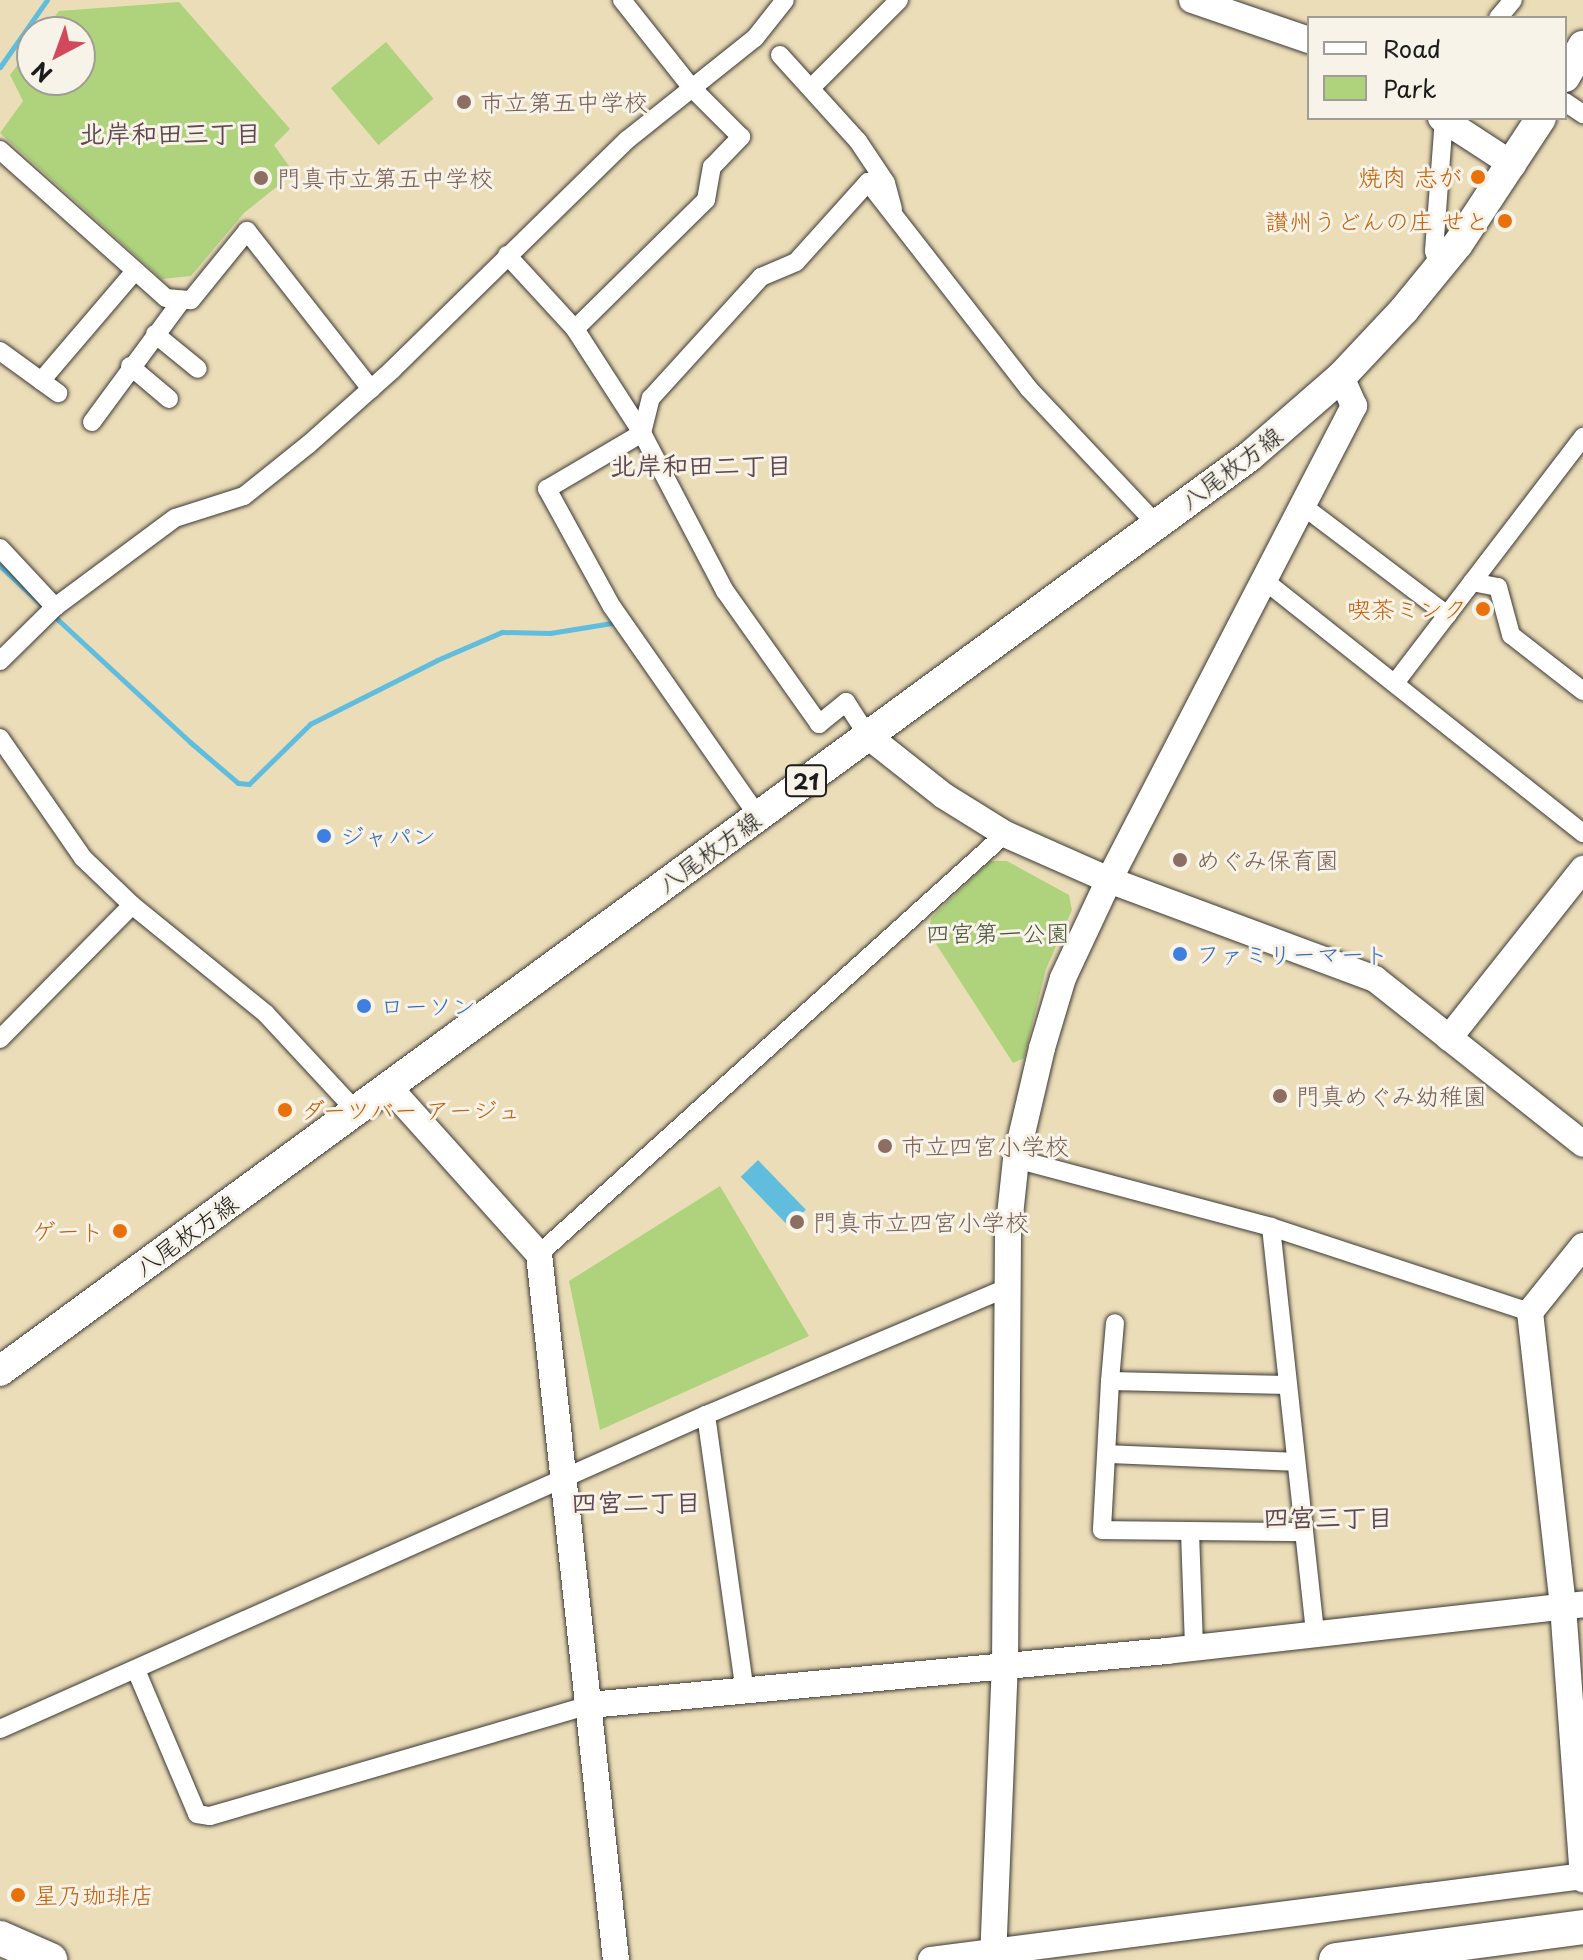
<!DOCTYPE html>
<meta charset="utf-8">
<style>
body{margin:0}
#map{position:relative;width:1583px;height:1960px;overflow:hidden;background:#ecddb9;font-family:"Playpen Sans","Klee One",sans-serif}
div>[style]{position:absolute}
.green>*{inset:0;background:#afd37d;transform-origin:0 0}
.water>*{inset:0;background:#60bdde;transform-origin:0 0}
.stream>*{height:5px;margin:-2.5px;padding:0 2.5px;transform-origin:2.5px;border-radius:2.5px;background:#60bdde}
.roads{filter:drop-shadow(0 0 2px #3b3934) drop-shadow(0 0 2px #3b3934)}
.street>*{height:18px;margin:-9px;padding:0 9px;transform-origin:9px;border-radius:9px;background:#fff}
.secondary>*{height:26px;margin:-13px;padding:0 13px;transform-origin:13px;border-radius:13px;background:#fff}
.primary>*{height:30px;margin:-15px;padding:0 15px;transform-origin:15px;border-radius:15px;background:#fff}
.highway>*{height:34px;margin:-17px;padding:0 17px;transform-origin:17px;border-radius:17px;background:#fff}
.dots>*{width:22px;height:22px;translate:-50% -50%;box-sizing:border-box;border:4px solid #f7f3e8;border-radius:50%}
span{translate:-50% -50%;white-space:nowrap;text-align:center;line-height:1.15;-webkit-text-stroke:6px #f7f3e8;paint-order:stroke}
.shield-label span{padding:2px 6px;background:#f7f3e8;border:2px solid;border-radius:6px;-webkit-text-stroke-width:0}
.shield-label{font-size:22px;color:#1c1c1c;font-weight:700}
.education-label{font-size:24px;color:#785e54}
.left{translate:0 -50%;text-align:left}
.food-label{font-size:24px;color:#c56008}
.right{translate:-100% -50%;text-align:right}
.street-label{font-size:24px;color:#1c1c1c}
.shop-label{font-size:24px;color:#366cbe}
.park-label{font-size:24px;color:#485339}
.neighbourhood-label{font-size:26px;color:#60464f;font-weight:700}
.legend{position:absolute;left:1307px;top:16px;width:260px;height:104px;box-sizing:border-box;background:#f7f3e8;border:2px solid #9f9d96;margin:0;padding:10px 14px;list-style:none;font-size:24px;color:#1c1c1c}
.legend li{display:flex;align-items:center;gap:16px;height:40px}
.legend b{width:40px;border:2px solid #9f9d96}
.north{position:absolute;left:16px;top:16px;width:80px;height:80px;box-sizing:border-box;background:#f7f3e8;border:2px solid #9f9d96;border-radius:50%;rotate:221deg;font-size:22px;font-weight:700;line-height:32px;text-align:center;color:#1c1c1c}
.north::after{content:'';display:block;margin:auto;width:28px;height:36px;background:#d1495b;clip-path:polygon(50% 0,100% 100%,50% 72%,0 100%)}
</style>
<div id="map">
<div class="green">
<div style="clip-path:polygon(179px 2px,290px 129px,274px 145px,294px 173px,244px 213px,191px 276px,162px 279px,0 133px,23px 101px,10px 75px,32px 46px,32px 80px,80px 80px,80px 32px,43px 32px,59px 11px)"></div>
<div style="left:386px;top:42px;width:74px;height:72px;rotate:50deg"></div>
<div style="clip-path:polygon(990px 861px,1007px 861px,1069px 895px,1072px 910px,1046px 969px,1024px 1058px,1013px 1063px,929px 933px,931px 918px)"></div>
<div style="clip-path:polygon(720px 1186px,809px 1336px,600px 1430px,569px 1281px)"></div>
</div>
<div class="water">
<div style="left:758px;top:1160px;width:69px;height:24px;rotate:46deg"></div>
</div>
<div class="stream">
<div style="left:0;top:67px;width:82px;rotate:-55deg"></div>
<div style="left:0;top:566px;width:259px;rotate:42.8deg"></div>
<div style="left:190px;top:742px;width:63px;rotate:40.5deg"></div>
<div style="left:238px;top:783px;width:11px;rotate:5deg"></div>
<div style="left:249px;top:784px;width:86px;rotate:-44.5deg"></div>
<div style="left:310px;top:724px;width:142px;rotate:-26.7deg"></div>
<div style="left:437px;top:660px;width:71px;rotate:-23.3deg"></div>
<div style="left:502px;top:632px;width:48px;rotate:1.2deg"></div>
<div style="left:550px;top:633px;width:69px;rotate:-9.2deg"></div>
</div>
<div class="roads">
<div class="street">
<div style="left:1498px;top:18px;width:23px;rotate:-50deg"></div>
<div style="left:780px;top:55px;width:116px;rotate:47.8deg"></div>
<div style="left:858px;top:141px;width:50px;rotate:56.3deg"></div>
<div style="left:886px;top:183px;width:27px;rotate:75deg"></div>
<div style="left:812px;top:87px;width:123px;rotate:-45deg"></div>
<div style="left:1565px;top:102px;width:22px;rotate:34deg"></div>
<div style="left:0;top:150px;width:222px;rotate:41.7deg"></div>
<div style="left:166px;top:298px;width:25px;rotate:5deg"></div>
<div style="left:191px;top:300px;width:89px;rotate:-50.9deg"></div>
<div style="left:247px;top:231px;width:201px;rotate:51.9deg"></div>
<div style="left:507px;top:255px;width:100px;rotate:47.4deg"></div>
<div style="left:575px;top:329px;width:124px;rotate:57.2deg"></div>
<div style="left:642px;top:433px;width:178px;rotate:62.3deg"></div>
<div style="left:725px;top:591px;width:163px;rotate:54.7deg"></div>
<div style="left:819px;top:724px;width:35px;rotate:-39deg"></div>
<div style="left:846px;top:702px;width:40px;rotate:57.1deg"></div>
<div style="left:1439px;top:268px;width:18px;rotate:-106deg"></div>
<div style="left:1434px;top:251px;width:133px;rotate:-85.7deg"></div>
<div style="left:575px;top:329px;width:184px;rotate:-44.6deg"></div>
<div style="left:706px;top:200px;width:34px;rotate:-80deg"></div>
<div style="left:712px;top:167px;width:42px;rotate:-46deg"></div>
<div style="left:741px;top:137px;width:71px;rotate:-135deg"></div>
<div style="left:691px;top:87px;width:111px;rotate:-128.4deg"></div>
<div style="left:155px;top:334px;width:55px;rotate:39.1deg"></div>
<div style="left:0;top:351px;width:72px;rotate:35.9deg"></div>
<div style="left:130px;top:366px;width:51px;rotate:40.2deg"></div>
<div style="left:41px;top:381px;width:145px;rotate:-49.5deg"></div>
<div style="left:92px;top:422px;width:152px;rotate:-53.6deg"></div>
<div style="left:1303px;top:506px;width:181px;rotate:37.1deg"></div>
<div style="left:0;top:548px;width:81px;rotate:47deg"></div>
<div style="left:1265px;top:581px;width:406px;rotate:38.4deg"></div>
<div style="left:1472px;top:582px;width:26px;rotate:11deg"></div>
<div style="left:1498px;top:587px;width:50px;rotate:74.8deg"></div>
<div style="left:1511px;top:635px;width:91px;rotate:37.9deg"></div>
<div style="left:0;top:661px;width:77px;rotate:-44.5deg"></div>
<div style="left:55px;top:607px;width:149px;rotate:-36.6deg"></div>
<div style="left:175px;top:518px;width:72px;rotate:-17.7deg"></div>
<div style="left:244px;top:496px;width:83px;rotate:-38.7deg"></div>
<div style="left:309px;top:444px;width:111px;rotate:-41.7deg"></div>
<div style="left:392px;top:370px;width:329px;rotate:-44.4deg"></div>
<div style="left:627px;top:140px;width:164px;rotate:-38.6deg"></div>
<div style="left:755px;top:38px;width:48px;rotate:-51.7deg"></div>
<div style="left:1395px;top:683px;width:310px;rotate:-52.6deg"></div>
<div style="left:0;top:738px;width:146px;rotate:55.3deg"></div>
<div style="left:83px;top:858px;width:68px;rotate:43.8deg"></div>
<div style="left:132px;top:905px;width:173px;rotate:39.1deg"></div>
<div style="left:266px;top:1014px;width:132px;rotate:47.1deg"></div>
<div style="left:758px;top:816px;width:255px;rotate:-124.9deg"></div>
<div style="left:612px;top:607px;width:135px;rotate:-118.8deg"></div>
<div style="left:547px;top:489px;width:110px;rotate:-30.5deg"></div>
<div style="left:642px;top:433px;width:36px;rotate:-76deg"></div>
<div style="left:651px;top:398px;width:164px;rotate:-47.7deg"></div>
<div style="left:761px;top:277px;width:38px;rotate:-23deg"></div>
<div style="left:796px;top:262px;width:108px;rotate:-48deg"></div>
<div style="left:868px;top:182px;width:262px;rotate:52.1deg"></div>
<div style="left:1029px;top:389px;width:185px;rotate:46.7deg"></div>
<div style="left:0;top:1039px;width:188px;rotate:-45.4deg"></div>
<div style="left:1016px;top:1159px;width:264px;rotate:14.9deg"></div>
<div style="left:1271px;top:1227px;width:273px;rotate:18.2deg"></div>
<div style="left:1271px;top:1227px;width:406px;rotate:83.8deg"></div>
<div style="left:539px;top:1254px;width:627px;rotate:-42.03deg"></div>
<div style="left:1110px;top:1381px;width:58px;rotate:-85.1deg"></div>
<div style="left:1287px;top:1385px;width:177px;rotate:-178.7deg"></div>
<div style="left:1110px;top:1381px;width:149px;rotate:93.1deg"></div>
<div style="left:1102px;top:1530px;width:201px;rotate:0.6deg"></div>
<div style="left:706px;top:1415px;width:275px;rotate:82deg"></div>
<div style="left:1107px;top:1454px;width:189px;rotate:2.4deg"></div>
<div style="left:1190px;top:1532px;width:116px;rotate:88deg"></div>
<div style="left:136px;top:1670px;width:156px;rotate:67deg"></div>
<div style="left:197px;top:1814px;width:13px;rotate:9deg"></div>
<div style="left:210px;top:1816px;width:396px;rotate:-16.3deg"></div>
<div style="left:0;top:1729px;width:773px;rotate:-23.98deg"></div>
<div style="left:706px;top:1415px;width:327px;rotate:-22.9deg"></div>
</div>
<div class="secondary">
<div style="left:1192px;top:0;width:124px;rotate:18.9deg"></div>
<div style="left:1441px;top:118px;width:86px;rotate:33.1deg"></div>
<div style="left:868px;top:736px;width:97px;rotate:38.3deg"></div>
<div style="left:944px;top:796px;width:72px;rotate:31.9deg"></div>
<div style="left:1005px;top:834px;width:114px;rotate:23.9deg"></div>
<div style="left:1109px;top:880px;width:534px;rotate:-62.67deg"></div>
<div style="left:1354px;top:406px;width:32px;rotate:-114deg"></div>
<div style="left:1449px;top:1038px;width:216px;rotate:-51.6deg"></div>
<div style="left:388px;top:1086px;width:226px;rotate:48.1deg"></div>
<div style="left:539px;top:1254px;width:710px;rotate:83.78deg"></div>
<div style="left:1583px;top:1246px;width:85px;rotate:128.8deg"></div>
<div style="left:1530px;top:1312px;width:296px;rotate:83.6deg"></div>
<div style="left:1563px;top:1606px;width:274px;rotate:85.8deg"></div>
<div style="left:590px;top:1705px;width:580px;rotate:-5.35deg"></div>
<div style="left:1167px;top:1651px;width:419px;rotate:-6.4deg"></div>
<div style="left:931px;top:1960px;width:657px;rotate:-7.34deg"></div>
<div style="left:993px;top:1960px;width:293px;rotate:-87.7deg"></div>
<div style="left:1005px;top:1667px;width:433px;rotate:-89.6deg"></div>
<div style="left:1008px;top:1234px;width:75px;rotate:-83.9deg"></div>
<div style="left:1016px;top:1159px;width:114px;rotate:-76.8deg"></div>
<div style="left:1042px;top:1048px;width:73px;rotate:-73.3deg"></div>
<div style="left:1063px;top:978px;width:108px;rotate:-64.9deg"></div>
<div style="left:1109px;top:880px;width:284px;rotate:20.4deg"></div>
<div style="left:1375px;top:979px;width:265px;rotate:38.4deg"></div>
</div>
<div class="primary">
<div style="left:1565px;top:77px;width:36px;rotate:-60deg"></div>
<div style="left:0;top:1371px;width:1549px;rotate:-36.2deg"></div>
<div style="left:1250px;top:456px;width:121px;rotate:-41deg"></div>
<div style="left:1341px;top:377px;width:92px;rotate:-46.8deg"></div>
<div style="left:1404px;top:310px;width:85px;rotate:-50.7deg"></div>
<div style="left:1458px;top:244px;width:151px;rotate:-56.6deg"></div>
</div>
<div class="highway">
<div style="left:0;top:1938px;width:55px;rotate:23.7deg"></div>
<div style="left:1336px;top:1960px;width:249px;rotate:-7.6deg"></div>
</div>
</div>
<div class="dots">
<div style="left:464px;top:102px;background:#8d6e63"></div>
<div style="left:1478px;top:177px;background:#e8710a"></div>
<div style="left:261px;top:178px;background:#8d6e63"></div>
<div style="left:1505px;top:221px;background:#e8710a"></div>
<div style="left:1483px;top:609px;background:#e8710a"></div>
<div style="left:324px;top:836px;background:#3f7fe0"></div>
<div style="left:1180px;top:860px;background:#8d6e63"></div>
<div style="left:1180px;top:954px;background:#3f7fe0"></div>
<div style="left:364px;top:1006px;background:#3f7fe0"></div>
<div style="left:1280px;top:1096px;background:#8d6e63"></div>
<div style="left:285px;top:1110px;background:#e8710a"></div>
<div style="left:885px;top:1146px;background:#8d6e63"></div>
<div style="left:797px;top:1222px;background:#8d6e63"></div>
<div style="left:120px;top:1231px;background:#e8710a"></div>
<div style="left:18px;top:1895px;background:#e8710a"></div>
</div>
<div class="shield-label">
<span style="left:806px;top:781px">21</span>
</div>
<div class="education-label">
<span class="left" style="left:480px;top:102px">市立第五中学校</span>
<span class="left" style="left:277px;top:178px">門真市立第五中学校</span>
<span class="left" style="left:1196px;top:860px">めぐみ保育園</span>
<span class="left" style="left:1296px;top:1096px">門真めぐみ幼稚園</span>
<span class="left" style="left:901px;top:1146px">市立四宮小学校</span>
<span class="left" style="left:813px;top:1222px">門真市立四宮小学校</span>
</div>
<div class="food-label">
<span class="right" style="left:1462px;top:177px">焼肉 志が</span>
<span class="right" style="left:1489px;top:221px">讃州うどんの庄 せと</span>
<span class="right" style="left:1467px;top:609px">喫茶ミンク</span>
<span class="left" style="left:301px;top:1110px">ダーツバー アージュ</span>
<span class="right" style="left:104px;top:1231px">ゲート</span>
<span class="left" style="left:34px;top:1895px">星乃珈琲店</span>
</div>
<div class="street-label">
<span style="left:1231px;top:468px;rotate:-37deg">八尾枚方線</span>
<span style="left:709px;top:852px;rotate:-36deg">八尾枚方線</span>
<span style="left:186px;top:1235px;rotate:-36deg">八尾枚方線</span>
</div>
<div class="shop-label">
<span class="left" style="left:340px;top:836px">ジャパン</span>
<span class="left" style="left:1196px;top:954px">ファミリーマート</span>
<span class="left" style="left:380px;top:1006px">ローソン</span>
</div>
<div class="park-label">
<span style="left:998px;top:933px">四宮第一公園</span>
</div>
<div class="neighbourhood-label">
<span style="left:170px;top:133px">北岸和田三丁目</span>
<span style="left:701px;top:465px">北岸和田二丁目</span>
<span style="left:636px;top:1502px">四宮二丁目</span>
<span style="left:1328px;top:1517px">四宮三丁目</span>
</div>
<ul class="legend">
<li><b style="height:10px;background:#fff"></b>Road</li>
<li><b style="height:22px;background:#afd37d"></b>Park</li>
</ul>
<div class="north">N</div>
</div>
